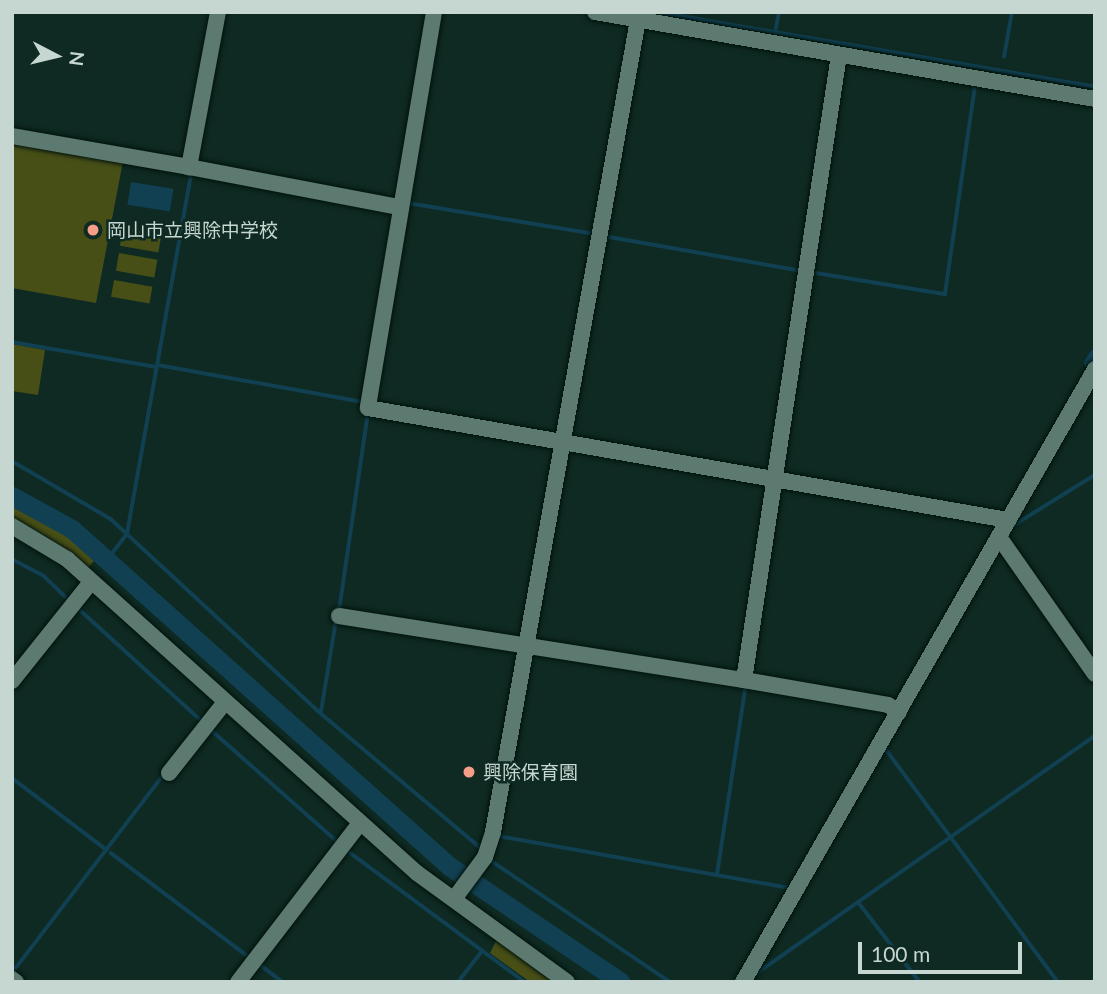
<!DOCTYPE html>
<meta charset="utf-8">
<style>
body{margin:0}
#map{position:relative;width:1107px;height:994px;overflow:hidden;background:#0e2a22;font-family:Lato,"Noto Sans JP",sans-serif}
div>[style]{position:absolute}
.green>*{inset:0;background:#474f17;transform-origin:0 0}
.water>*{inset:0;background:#114052;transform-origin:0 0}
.stream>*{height:3.5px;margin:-1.75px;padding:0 1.75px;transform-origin:1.75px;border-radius:1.75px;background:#114052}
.canal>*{height:12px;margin:-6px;padding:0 6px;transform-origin:6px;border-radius:6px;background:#114052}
.river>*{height:19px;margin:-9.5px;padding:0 9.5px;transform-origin:9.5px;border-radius:9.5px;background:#114052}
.roads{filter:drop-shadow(0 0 2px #00120b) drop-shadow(0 0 2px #00120b)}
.minor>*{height:16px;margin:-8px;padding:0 8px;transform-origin:8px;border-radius:8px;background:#5d7a70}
.dots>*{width:19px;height:19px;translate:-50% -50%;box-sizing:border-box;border:4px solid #0e2a22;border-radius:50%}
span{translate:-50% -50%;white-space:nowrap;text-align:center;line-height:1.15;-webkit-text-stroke:5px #0e2a22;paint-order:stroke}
.poi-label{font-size:19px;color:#c6d6d0}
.left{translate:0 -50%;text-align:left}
.frame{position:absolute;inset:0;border:14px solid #c6d6d0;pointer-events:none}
.north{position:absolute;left:21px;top:21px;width:70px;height:70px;-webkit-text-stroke:5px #0e2a22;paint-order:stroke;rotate:97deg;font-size:19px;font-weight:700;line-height:28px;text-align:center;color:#c6d6d0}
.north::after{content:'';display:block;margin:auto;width:24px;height:32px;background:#c6d6d0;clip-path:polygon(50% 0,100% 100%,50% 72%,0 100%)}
.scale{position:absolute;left:858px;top:942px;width:164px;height:32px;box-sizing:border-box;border:4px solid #c6d6d0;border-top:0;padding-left:9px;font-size:21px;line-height:24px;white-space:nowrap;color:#c6d6d0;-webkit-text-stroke:5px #0e2a22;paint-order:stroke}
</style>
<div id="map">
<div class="green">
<div style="clip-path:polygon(12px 141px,123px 161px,96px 303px,12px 288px)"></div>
<div style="left:123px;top:228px;width:39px;height:18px;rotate:10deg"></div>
<div style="left:119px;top:253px;width:39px;height:18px;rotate:10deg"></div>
<div style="left:114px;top:280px;width:39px;height:17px;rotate:10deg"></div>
<div style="clip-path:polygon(12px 344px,45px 350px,38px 395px,12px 391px)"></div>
<div style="clip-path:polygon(14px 501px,53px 521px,98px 556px,86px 570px,50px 539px,12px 519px)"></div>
<div style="clip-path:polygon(496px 941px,555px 982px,530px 982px,490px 953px)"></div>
</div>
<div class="water">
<div style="left:131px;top:182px;width:43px;height:23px;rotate:9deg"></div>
</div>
<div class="stream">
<div style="left:658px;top:12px;width:443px;rotate:9.7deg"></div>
<div style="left:775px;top:33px;width:21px;rotate:-79deg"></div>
<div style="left:1004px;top:57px;width:46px;rotate:-79.9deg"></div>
<div style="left:408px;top:203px;width:190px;rotate:9.4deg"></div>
<div style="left:604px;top:236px;width:201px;rotate:10deg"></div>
<div style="left:810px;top:272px;width:137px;rotate:9.3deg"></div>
<div style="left:945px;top:294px;width:211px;rotate:-81.8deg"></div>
<div style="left:12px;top:342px;width:147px;rotate:9.8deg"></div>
<div style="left:158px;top:365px;width:208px;rotate:10.2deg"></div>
<div style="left:12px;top:461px;width:115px;rotate:30.4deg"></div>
<div style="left:111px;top:519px;width:281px;rotate:42.8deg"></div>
<div style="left:317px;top:710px;width:214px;rotate:40.1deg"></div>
<div style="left:1011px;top:527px;width:99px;rotate:-31.8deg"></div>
<div style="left:12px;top:559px;width:36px;rotate:28deg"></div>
<div style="left:44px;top:576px;width:35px;rotate:44deg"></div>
<div style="left:108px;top:559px;width:31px;rotate:-53deg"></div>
<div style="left:127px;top:534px;width:364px;rotate:-79.9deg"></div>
<div style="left:78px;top:608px;width:171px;rotate:42.4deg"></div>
<div style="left:339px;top:611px;width:200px;rotate:-81.7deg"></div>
<div style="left:321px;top:712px;width:93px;rotate:-80.7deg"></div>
<div style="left:209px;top:728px;width:174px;rotate:41.5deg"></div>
<div style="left:885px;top:748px;width:291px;rotate:53.5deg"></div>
<div style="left:12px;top:778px;width:119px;rotate:37.2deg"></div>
<div style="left:498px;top:836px;width:297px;rotate:10.1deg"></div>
<div style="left:345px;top:849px;width:224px;rotate:36.5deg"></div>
<div style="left:111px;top:853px;width:173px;rotate:37deg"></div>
<div style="left:490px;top:860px;width:217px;rotate:34.1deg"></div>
<div style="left:717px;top:875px;width:193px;rotate:-81.4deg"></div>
<div style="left:859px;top:903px;width:100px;rotate:52.3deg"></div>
<div style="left:259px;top:964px;width:30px;rotate:37deg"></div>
<div style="left:12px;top:973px;width:250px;rotate:-52.6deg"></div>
<div style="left:753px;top:976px;width:418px;rotate:-35.1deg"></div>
<div style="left:458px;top:982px;width:39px;rotate:-52deg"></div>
<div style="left:1092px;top:982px;width:4px;rotate:-34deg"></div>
</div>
<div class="canal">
<div style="left:1090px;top:363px;width:9px;rotate:-58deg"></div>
</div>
<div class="river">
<div style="left:12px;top:496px;width:68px;rotate:28.8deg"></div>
<div style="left:72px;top:529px;width:506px;rotate:41.79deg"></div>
<div style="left:449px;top:866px;width:207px;rotate:34deg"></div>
</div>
<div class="roads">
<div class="minor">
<div style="left:218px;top:12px;width:158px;rotate:100.6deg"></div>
<div style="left:189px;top:167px;width:214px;rotate:10.8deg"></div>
<div style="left:434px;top:12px;width:401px;rotate:99.5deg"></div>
<div style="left:368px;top:408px;width:650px;rotate:9.93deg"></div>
<div style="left:595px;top:12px;width:508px;rotate:9.87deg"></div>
<div style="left:12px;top:136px;width:180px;rotate:9.9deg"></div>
<div style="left:12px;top:526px;width:64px;rotate:31deg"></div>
<div style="left:67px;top:559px;width:470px;rotate:41.9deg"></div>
<div style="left:417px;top:873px;width:185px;rotate:36deg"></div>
<div style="left:999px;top:537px;width:167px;rotate:55deg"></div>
<div style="left:339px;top:616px;width:410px;rotate:9deg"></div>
<div style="left:744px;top:680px;width:146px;rotate:9.8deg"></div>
<div style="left:888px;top:705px;width:13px;rotate:32deg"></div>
<div style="left:744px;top:680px;width:632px;rotate:-81.36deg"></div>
<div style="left:12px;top:681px;width:127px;rotate:-51.4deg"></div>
<div style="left:169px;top:773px;width:90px;rotate:-51.7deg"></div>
<div style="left:454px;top:899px;width:52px;rotate:-53.6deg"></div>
<div style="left:485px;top:857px;width:26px;rotate:-72deg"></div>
<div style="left:493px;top:832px;width:825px;rotate:-79.88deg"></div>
<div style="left:12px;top:979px;width:5px;rotate:37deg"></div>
<div style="left:238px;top:982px;width:200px;rotate:-52.5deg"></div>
<div style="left:743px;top:982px;width:707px;rotate:-60.13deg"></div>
</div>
</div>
<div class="dots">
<div style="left:93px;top:230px;background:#f49e88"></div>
<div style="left:469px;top:772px;background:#f49e88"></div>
</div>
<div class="poi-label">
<span class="left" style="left:107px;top:230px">岡山市立興除中学校</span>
<span class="left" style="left:483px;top:772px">興除保育園</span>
</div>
<div class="frame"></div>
<div class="north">N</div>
<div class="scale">100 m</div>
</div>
